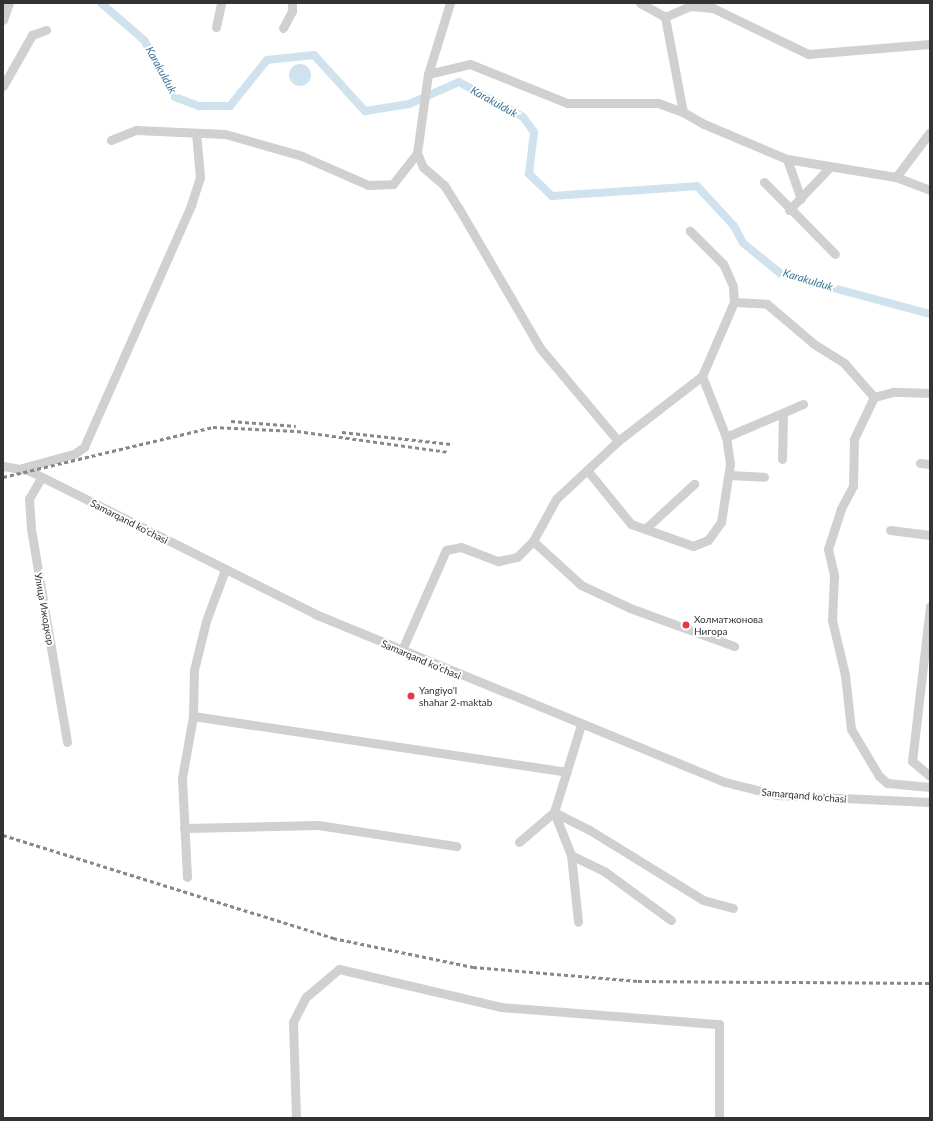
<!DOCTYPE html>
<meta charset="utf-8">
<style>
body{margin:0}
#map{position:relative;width:933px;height:1121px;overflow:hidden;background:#fff;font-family:Lato,sans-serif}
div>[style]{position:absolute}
.water>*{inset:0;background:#cfe2ee}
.round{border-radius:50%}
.canal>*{height:8px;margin:-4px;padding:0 4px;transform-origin:4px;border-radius:4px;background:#cfe2ee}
.minor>*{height:9px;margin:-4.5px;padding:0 4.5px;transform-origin:4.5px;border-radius:4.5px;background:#d0d0d0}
.rail>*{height:2.5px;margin-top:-1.25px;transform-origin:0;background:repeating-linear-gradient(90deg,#888 0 4px,transparent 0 7px)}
.dots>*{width:11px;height:11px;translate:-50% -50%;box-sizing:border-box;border:2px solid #fff;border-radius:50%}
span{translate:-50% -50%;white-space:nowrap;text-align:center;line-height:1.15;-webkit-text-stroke:4px #fff;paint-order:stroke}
.street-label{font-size:10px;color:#333}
.poi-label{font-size:10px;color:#333}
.left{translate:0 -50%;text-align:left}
.water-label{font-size:11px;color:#3f7597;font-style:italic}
.frame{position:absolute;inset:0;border:4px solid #333;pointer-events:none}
</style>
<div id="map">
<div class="water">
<div class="round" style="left:289px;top:64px;width:22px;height:22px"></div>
</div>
<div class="canal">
<div style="left:101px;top:3px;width:57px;rotate:40.7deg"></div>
<div style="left:144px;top:40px;width:65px;rotate:61.5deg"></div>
<div style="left:175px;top:97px;width:26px;rotate:21deg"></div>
<div style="left:199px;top:106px;width:31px"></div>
<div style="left:230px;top:106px;width:59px;rotate:-51.2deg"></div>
<div style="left:267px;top:60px;width:47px;rotate:-6.1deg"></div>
<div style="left:314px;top:55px;width:76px;rotate:47.7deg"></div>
<div style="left:365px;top:111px;width:45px;rotate:-9deg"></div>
<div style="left:409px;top:104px;width:55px;rotate:-23.7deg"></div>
<div style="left:459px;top:82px;width:73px;rotate:28.7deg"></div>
<div style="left:523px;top:117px;width:19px;rotate:54deg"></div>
<div style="left:534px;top:132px;width:42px;rotate:96.8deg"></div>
<div style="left:529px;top:174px;width:32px;rotate:44deg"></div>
<div style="left:552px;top:196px;width:145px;rotate:-3.9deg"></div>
<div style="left:697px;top:186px;width:54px;rotate:47.2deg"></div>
<div style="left:734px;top:226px;width:19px;rotate:62deg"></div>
<div style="left:743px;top:243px;width:49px;rotate:39.2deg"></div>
<div style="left:781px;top:274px;width:154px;rotate:15deg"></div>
</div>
<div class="minor">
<div style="left:640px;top:3px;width:29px;rotate:29deg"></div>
<div style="left:665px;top:17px;width:97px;rotate:79.3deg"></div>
<div style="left:683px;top:112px;width:24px;rotate:30deg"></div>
<div style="left:704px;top:124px;width:90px;rotate:22.9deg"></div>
<div style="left:787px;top:159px;width:110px;rotate:9.4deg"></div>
<div style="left:896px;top:177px;width:56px;rotate:-52.9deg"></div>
<div style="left:665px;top:17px;width:27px;rotate:-24deg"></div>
<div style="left:690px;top:6px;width:23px;rotate:5deg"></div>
<div style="left:713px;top:8px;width:106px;rotate:25.8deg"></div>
<div style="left:808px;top:54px;width:122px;rotate:-4.7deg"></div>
<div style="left:3px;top:20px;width:18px;rotate:-71deg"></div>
<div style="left:216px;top:27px;width:25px;rotate:-78deg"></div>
<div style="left:283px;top:28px;width:19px;rotate:-62deg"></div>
<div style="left:292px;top:11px;width:8px;rotate:-90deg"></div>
<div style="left:428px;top:74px;width:43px;rotate:-13.4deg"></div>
<div style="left:470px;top:64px;width:105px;rotate:21.9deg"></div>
<div style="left:567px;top:103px;width:91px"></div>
<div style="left:658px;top:103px;width:27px;rotate:20deg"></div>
<div style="left:3px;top:86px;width:59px;rotate:-60.4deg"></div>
<div style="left:32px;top:35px;width:15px;rotate:-20deg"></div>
<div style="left:111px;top:140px;width:27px;rotate:-22deg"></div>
<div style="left:136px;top:130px;width:89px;rotate:2.6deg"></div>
<div style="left:225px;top:134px;width:80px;rotate:15.9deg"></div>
<div style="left:302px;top:156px;width:72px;rotate:23.7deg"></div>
<div style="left:368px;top:185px;width:25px;rotate:-2deg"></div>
<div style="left:393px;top:184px;width:39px;rotate:-52deg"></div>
<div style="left:417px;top:153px;width:80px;rotate:-82.1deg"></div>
<div style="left:428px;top:74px;width:74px;rotate:-72.8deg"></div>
<div style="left:417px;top:153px;width:15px;rotate:67deg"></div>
<div style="left:423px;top:167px;width:28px;rotate:41deg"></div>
<div style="left:444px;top:185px;width:26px;rotate:58deg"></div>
<div style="left:458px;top:207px;width:163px;rotate:59.8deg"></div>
<div style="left:540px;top:348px;width:121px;rotate:50deg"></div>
<div style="left:787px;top:159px;width:42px;rotate:70.7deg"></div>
<div style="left:896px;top:177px;width:36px;rotate:21deg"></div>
<div style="left:764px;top:182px;width:101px;rotate:45.4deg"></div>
<div style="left:789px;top:210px;width:58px;rotate:-46.4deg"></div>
<div style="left:734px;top:302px;width:33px;rotate:3deg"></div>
<div style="left:767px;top:304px;width:62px;rotate:40.4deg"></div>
<div style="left:814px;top:344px;width:36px;rotate:32deg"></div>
<div style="left:844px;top:363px;width:45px;rotate:48.6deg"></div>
<div style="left:930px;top:393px;width:37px;rotate:-178deg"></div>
<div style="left:893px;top:392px;width:20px;rotate:165deg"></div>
<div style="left:874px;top:397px;width:47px;rotate:115.5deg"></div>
<div style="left:854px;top:439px;width:47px;rotate:91.2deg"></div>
<div style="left:853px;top:486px;width:26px;rotate:118deg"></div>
<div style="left:841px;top:509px;width:42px;rotate:108deg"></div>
<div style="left:828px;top:549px;width:28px;rotate:77deg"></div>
<div style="left:834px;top:576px;width:44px;rotate:92.6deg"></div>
<div style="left:832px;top:620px;width:57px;rotate:76.7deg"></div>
<div style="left:845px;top:675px;width:54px;rotate:83.7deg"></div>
<div style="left:851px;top:729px;width:55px;rotate:59.2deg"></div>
<div style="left:879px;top:776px;width:11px;rotate:41deg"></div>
<div style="left:887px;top:783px;width:43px;rotate:5.3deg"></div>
<div style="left:726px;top:437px;width:84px;rotate:-23.2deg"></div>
<div style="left:782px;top:459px;width:44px;rotate:-88.7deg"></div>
<div style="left:920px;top:463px;width:10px;rotate:6deg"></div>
<div style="left:3px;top:466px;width:27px;rotate:10deg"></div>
<div style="left:30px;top:471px;width:319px;rotate:26.6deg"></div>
<div style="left:315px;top:614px;width:443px;rotate:22.3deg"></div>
<div style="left:725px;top:782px;width:54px;rotate:14deg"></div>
<div style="left:777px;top:795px;width:153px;rotate:2.6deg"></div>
<div style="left:22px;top:468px;width:54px;rotate:-15.1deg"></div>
<div style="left:74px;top:454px;width:12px;rotate:-35deg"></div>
<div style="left:84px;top:447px;width:265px;rotate:-66.1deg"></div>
<div style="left:191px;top:205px;width:29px;rotate:-72deg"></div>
<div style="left:200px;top:177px;width:44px;rotate:-95.2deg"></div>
<div style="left:587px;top:470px;width:70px;rotate:50.8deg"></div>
<div style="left:631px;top:524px;width:66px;rotate:19.5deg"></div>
<div style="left:693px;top:546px;width:16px;rotate:-22deg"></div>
<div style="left:708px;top:540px;width:22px;rotate:-54deg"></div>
<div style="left:721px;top:522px;width:59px;rotate:-81.2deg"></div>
<div style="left:730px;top:464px;width:27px;rotate:-98deg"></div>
<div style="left:726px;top:437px;width:66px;rotate:-111.5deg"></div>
<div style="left:729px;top:475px;width:35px;rotate:3deg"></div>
<div style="left:41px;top:478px;width:24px;rotate:120deg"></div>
<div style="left:29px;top:499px;width:30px;rotate:86deg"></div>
<div style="left:31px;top:529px;width:216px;rotate:80.4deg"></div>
<div style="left:645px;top:529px;width:67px;rotate:-42.6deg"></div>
<div style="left:890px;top:530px;width:40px;rotate:7.1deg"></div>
<div style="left:533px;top:541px;width:65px;rotate:42.5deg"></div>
<div style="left:581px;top:585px;width:54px;rotate:25.1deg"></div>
<div style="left:630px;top:608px;width:111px;rotate:20.1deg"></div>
<div style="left:930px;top:606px;width:156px;rotate:96.6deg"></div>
<div style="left:912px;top:761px;width:23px;rotate:40deg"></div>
<div style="left:401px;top:652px;width:111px;rotate:-66.2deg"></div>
<div style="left:446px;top:550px;width:15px;rotate:-11deg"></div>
<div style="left:461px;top:547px;width:40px;rotate:21deg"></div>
<div style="left:498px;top:561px;width:19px;rotate:-12deg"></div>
<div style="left:517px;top:557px;width:23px;rotate:-45deg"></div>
<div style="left:533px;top:541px;width:48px;rotate:-61.3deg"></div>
<div style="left:556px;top:499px;width:85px;rotate:-43.1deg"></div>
<div style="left:618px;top:441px;width:106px;rotate:-37.7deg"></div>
<div style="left:702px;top:376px;width:81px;rotate:-66.6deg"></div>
<div style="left:734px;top:302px;width:16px;rotate:-94deg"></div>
<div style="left:733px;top:286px;width:24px;rotate:-114deg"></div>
<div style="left:723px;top:264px;width:47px;rotate:-135deg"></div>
<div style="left:193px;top:716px;width:378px;rotate:8.5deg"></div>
<div style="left:554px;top:812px;width:38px;rotate:27deg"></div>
<div style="left:588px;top:829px;width:135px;rotate:31.7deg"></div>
<div style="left:703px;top:900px;width:31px;rotate:15deg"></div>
<div style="left:554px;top:812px;width:46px;rotate:68.4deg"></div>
<div style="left:571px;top:855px;width:67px;rotate:84deg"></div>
<div style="left:184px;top:828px;width:134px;rotate:-1.3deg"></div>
<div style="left:318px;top:825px;width:140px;rotate:8.7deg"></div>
<div style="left:519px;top:842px;width:46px;rotate:-40.6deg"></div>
<div style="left:554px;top:812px;width:91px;rotate:-72.8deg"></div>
<div style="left:571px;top:855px;width:37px;rotate:26deg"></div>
<div style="left:604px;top:871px;width:83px;rotate:36.2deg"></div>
<div style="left:187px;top:877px;width:99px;rotate:-92.9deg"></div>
<div style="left:182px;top:778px;width:63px;rotate:-79.9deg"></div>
<div style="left:193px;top:716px;width:46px;rotate:-88.8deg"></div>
<div style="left:194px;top:670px;width:50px;rotate:-76.2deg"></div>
<div style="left:206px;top:621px;width:54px;rotate:-69.6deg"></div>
<div style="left:296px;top:1118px;width:96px;rotate:-91.8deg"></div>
<div style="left:293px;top:1022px;width:28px;rotate:-63deg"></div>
<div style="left:306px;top:997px;width:43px;rotate:-40.3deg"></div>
<div style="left:339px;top:969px;width:166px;rotate:13.2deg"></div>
<div style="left:501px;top:1007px;width:219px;rotate:4.5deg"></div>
<div style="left:719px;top:1024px;width:94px;rotate:90deg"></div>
</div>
<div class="rail">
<div style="left:231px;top:421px;width:65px;rotate:4.4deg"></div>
<div style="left:342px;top:432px;width:110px;rotate:6.3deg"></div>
<div style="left:3px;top:477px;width:216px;rotate:-13.4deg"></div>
<div style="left:213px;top:427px;width:84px;rotate:2.7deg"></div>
<div style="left:297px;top:431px;width:152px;rotate:7.9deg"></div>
<div style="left:3px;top:835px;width:346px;rotate:17.3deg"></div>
<div style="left:333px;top:938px;width:143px;rotate:11.7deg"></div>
<div style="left:473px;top:967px;width:166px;rotate:4.8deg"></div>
<div style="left:638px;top:981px;width:292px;rotate:0.4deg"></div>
</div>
<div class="dots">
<div style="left:686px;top:625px;background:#e63946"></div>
<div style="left:411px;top:696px;background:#e63946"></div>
</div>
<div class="street-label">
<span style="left:129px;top:522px;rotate:27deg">Samarqand ko'chasi</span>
<span style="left:44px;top:609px;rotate:80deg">Улица Ижодкор</span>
<span style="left:421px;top:660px;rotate:23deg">Samarqand ko'chasi</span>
<span style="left:804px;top:796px;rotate:5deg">Samarqand ko'chasi</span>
</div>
<div class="poi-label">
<span class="left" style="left:694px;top:625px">Холматжонова<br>Нигора</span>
<span class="left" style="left:419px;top:696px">Yangiyo'l<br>shahar 2-maktab</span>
</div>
<div class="water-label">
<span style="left:161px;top:70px;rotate:61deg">Karakulduk</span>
<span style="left:494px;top:102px;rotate:29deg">Karakulduk</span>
<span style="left:808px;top:280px;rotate:17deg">Karakulduk</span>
</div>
<div class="frame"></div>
</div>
